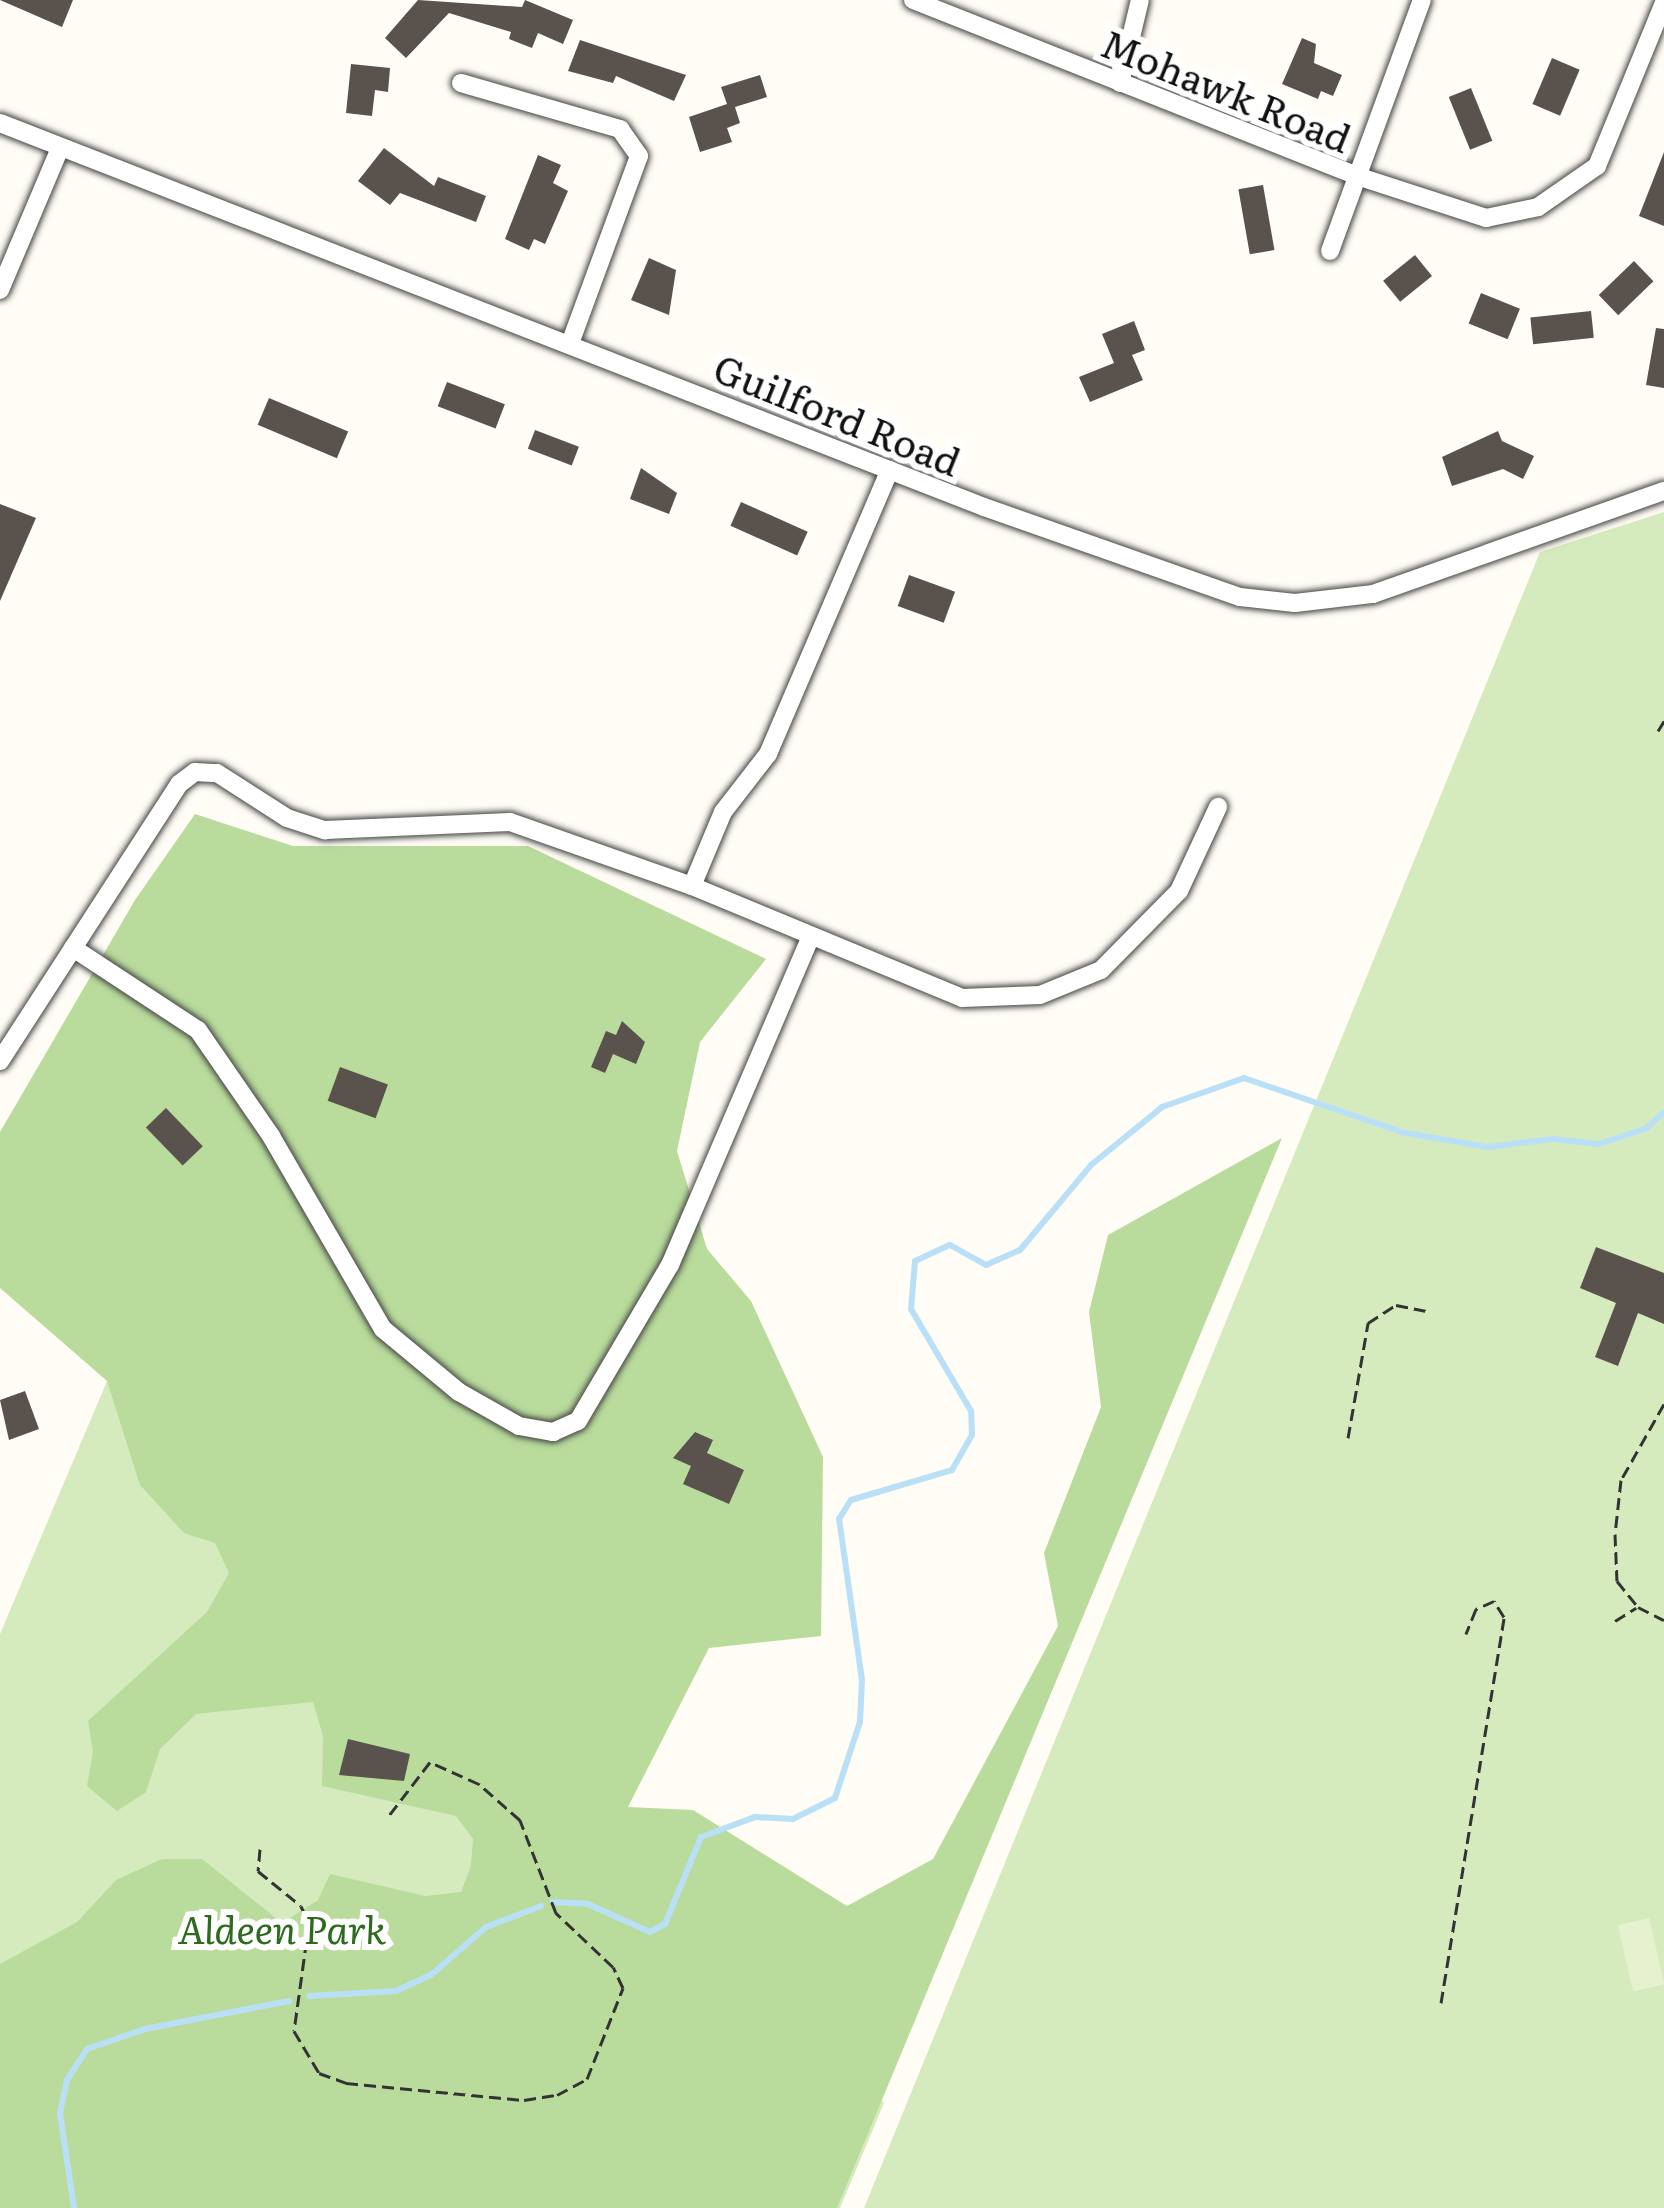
<!DOCTYPE html>
<style>
body{margin:0}
#map{position:relative;width:1664px;height:2208px;overflow:hidden;background:#fffdf5;font-family:Literata,serif}
div>[style]{position:absolute}
.green>*{inset:0;background:#d5ebbd}
.forest>*{inset:0;background:#b9dc9c}
.pitch>*{inset:0;background:#e6f2cf;transform-origin:0 0}
.stream>*{height:6px;margin:-3px;padding:0 3px;transform-origin:3px;border-radius:3px;background:#b9e0f7}
.building>*{inset:0;background:#5a524d;transform-origin:0 0}
.path>*{height:3px;margin-top:-1.5px;transform-origin:0;background:repeating-linear-gradient(90deg,#333 0 12px,transparent 0 18px)}
.roads{filter:drop-shadow(0 0 3px #444) drop-shadow(0 0 3px #444)}
.minor>*{height:18px;margin:-9px;padding:0 9px;transform-origin:9px;border-radius:9px;background:#fff}
span{translate:-50% -50%;white-space:nowrap;text-align:center;line-height:1.15;-webkit-text-stroke:12px #fff;paint-order:stroke}
.street-label{font-size:39px;color:#111}
.park-label{font-size:39px;color:#2f6b1f;font-style:italic}
</style>
<div id="map">
<div class="green">
<div style="clip-path:polygon(1664px 512px,1664px 2208px,864px 2208px,1540px 552px)"></div>
<div style="clip-path:polygon(107px 1381px,884px 2103px,840px 2208px,0 2208px,0 1634px)"></div>
</div>
<div class="forest">
<div style="clip-path:polygon(195px 814px,293px 846px,528px 846px,766px 959px,700px 1042px,677px 1151px,707px 1249px,751px 1301px,823px 1457px,821px 1636px,709px 1648px,628px 1807px,693px 1810px,847px 1906px,933px 1859px,1058px 1626px,1044px 1553px,1101px 1407px,1089px 1312px,1108px 1235px,1282px 1138px,837px 2208px,0 2208px,0 1964px,77px 1922px,116px 1880px,162px 1859px,202px 1859px,282px 1923px,318px 1900px,330px 1874px,425px 1896px,461px 1892px,471px 1866px,473px 1839px,456px 1816px,322px 1786px,323px 1736px,313px 1702px,196px 1714px,160px 1749px,146px 1792px,117px 1811px,87px 1786px,93px 1752px,88px 1721px,207px 1612px,229px 1573px,215px 1543px,184px 1533px,140px 1485px,107px 1381px,0 1288px,0 1132px,135px 900px)"></div>
</div>
<div class="pitch">
<div style="left:1649px;top:1918px;width:68px;height:32px;rotate:77deg"></div>
</div>
<div class="stream">
<div style="left:553px;top:1902px;width:35px;rotate:3deg"></div>
<div style="left:588px;top:1904px;width:68px;rotate:24.3deg"></div>
<div style="left:650px;top:1932px;width:17px;rotate:-28deg"></div>
<div style="left:665px;top:1924px;width:94px;rotate:-67.5deg"></div>
<div style="left:701px;top:1837px;width:58px;rotate:-20.3deg"></div>
<div style="left:755px;top:1817px;width:38px;rotate:3deg"></div>
<div style="left:793px;top:1819px;width:47px;rotate:-26.6deg"></div>
<div style="left:835px;top:1798px;width:80px;rotate:-71.8deg"></div>
<div style="left:860px;top:1722px;width:42px;rotate:-87.3deg"></div>
<div style="left:862px;top:1680px;width:163px;rotate:-98.1deg"></div>
<div style="left:839px;top:1519px;width:22px;rotate:-58deg"></div>
<div style="left:851px;top:1500px;width:105px;rotate:-16.5deg"></div>
<div style="left:952px;top:1470px;width:40px;rotate:-60.3deg"></div>
<div style="left:972px;top:1435px;width:24px;rotate:-92deg"></div>
<div style="left:971px;top:1411px;width:118px;rotate:-120.5deg"></div>
<div style="left:911px;top:1309px;width:48px;rotate:-85.2deg"></div>
<div style="left:915px;top:1261px;width:38px;rotate:-25deg"></div>
<div style="left:950px;top:1245px;width:41px;rotate:29.1deg"></div>
<div style="left:986px;top:1265px;width:37px;rotate:-24deg"></div>
<div style="left:1020px;top:1250px;width:111px;rotate:-50.1deg"></div>
<div style="left:1091px;top:1165px;width:92px;rotate:-39.2deg"></div>
<div style="left:1162px;top:1107px;width:87px;rotate:-19.5deg"></div>
<div style="left:1244px;top:1078px;width:170px;rotate:18.9deg"></div>
<div style="left:1405px;top:1133px;width:84px;rotate:9.6deg"></div>
<div style="left:1488px;top:1147px;width:65px;rotate:-7deg"></div>
<div style="left:1553px;top:1139px;width:46px;rotate:6.2deg"></div>
<div style="left:1599px;top:1144px;width:51px;rotate:-18.4deg"></div>
<div style="left:1647px;top:1128px;width:23px;rotate:-43deg"></div>
<div style="left:309px;top:1996px;width:87px;rotate:-3.3deg"></div>
<div style="left:396px;top:1991px;width:38px;rotate:-25deg"></div>
<div style="left:431px;top:1975px;width:73px;rotate:-41.1deg"></div>
<div style="left:486px;top:1927px;width:59px;rotate:-20.9deg"></div>
<div style="left:74px;top:2208px;width:96px;rotate:-98.4deg"></div>
<div style="left:60px;top:2113px;width:34px;rotate:-78deg"></div>
<div style="left:67px;top:2080px;width:37px;rotate:-57deg"></div>
<div style="left:87px;top:2049px;width:61px;rotate:-19deg"></div>
<div style="left:145px;top:2029px;width:147px;rotate:-11deg"></div>
</div>
<div class="building">
<div style="clip-path:polygon(0 0,73px 0,62px 27px)"></div>
<div style="clip-path:polygon(418px 0,522px 7px,525px 0,573px 20px,563px 44px,538px 33px,532px 48px,509px 39px,511px 32px,449px 13px,406px 58px,385px 38px)"></div>
<div style="clip-path:polygon(1302px 38px,1316px 44px,1314px 63px,1342px 75px,1333px 96px,1321px 91px,1318px 99px,1282px 84px)"></div>
<div style="clip-path:polygon(580px 40px,686px 75px,674px 101px,616px 76px,613px 83px,568px 71px)"></div>
<div style="left:1552px;top:58px;width:30px;height:50px;rotate:23deg"></div>
<div style="clip-path:polygon(351px 64px,390px 68px,388px 92px,375px 90px,372px 116px,346px 113px)"></div>
<div style="clip-path:polygon(760px 75px,767px 97px,735px 107px,740px 123px,727px 128px,732px 142px,700px 152px,689px 117px,727px 104px,721px 87px)"></div>
<div style="left:1471px;top:88px;width:57px;height:24px;rotate:68deg"></div>
<div style="clip-path:polygon(384px 148px,434px 186px,438px 177px,486px 196px,476px 222px,400px 193px,390px 205px,358px 181px)"></div>
<div style="clip-path:polygon(1664px 152px,1664px 226px,1639px 216px)"></div>
<div style="clip-path:polygon(538px 155px,561px 165px,553px 183px,568px 191px,545px 244px,534px 239px,529px 250px,505px 239px)"></div>
<div style="left:1263px;top:185px;width:66px;height:25px;rotate:80deg"></div>
<div style="left:1415px;top:255px;width:27px;height:41px;rotate:51deg"></div>
<div style="clip-path:polygon(649px 258px,676px 270px,669px 315px,631px 300px)"></div>
<div style="left:1634px;top:261px;width:28px;height:49px;rotate:46deg"></div>
<div style="left:1481px;top:293px;width:42px;height:33px;rotate:22deg"></div>
<div style="left:1591px;top:311px;width:27px;height:61px;rotate:84deg"></div>
<div style="clip-path:polygon(1134px 321px,1145px 350px,1132px 355px,1143px 380px,1090px 402px,1079px 377px,1114px 363px,1102px 334px)"></div>
<div style="clip-path:polygon(1656px 328px,1664px 329px,1664px 388px,1646px 385px)"></div>
<div style="left:447px;top:382px;width:62px;height:26px;rotate:21deg"></div>
<div style="left:269px;top:398px;width:86px;height:29px;rotate:23deg"></div>
<div style="left:535px;top:430px;width:47px;height:20px;rotate:21deg"></div>
<div style="clip-path:polygon(1498px 431px,1502px 441px,1534px 456px,1523px 479px,1503px 469px,1452px 486px,1442px 457px)"></div>
<div style="clip-path:polygon(641px 468px,677px 493px,669px 514px,630px 499px)"></div>
<div style="left:741px;top:502px;width:73px;height:26px;rotate:24deg"></div>
<div style="clip-path:polygon(0 504px,36px 518px,0 601px)"></div>
<div style="left:909px;top:575px;width:49px;height:33px;rotate:20deg"></div>
<div style="clip-path:polygon(622px 1021px,645px 1042px,636px 1064px,613px 1054px,605px 1073px,591px 1067px,606px 1031px,616px 1035px)"></div>
<div style="left:340px;top:1067px;width:51px;height:36px;rotate:20deg"></div>
<div style="left:166px;top:1108px;width:53px;height:28px;rotate:46deg"></div>
<div style="clip-path:polygon(1596px 1247px,1664px 1273px,1664px 1324px,1638px 1313px,1618px 1366px,1595px 1357px,1616px 1303px,1580px 1288px)"></div>
<div style="clip-path:polygon(25px 1391px,39px 1429px,9px 1440px,0 1400px)"></div>
<div style="clip-path:polygon(695px 1432px,713px 1440px,707px 1453px,744px 1470px,729px 1504px,683px 1484px,691px 1466px,673px 1458px)"></div>
<div style="clip-path:polygon(348px 1739px,410px 1754px,404px 1781px,339px 1775px)"></div>
</div>
<div class="path">
<div style="left:1658px;top:731px;width:12px;rotate:-59deg"></div>
<div style="left:1664px;top:1404px;width:87px;rotate:119.5deg"></div>
<div style="left:1621px;top:1480px;width:54px;rotate:96.3deg"></div>
<div style="left:1615px;top:1534px;width:47px;rotate:87.6deg"></div>
<div style="left:1617px;top:1581px;width:33px;rotate:51deg"></div>
<div style="left:1638px;top:1607px;width:29px;rotate:27deg"></div>
<div style="left:1348px;top:1438px;width:117px;rotate:-80.1deg"></div>
<div style="left:1368px;top:1323px;width:33px;rotate:-33deg"></div>
<div style="left:1396px;top:1305px;width:31px;rotate:11deg"></div>
<div style="left:1615px;top:1621px;width:25px;rotate:-32deg"></div>
<div style="left:260px;top:1849px;width:22px;rotate:95deg"></div>
<div style="left:258px;top:1871px;width:55px;rotate:39.1deg"></div>
<div style="left:301px;top:1906px;width:19px;rotate:65deg"></div>
<div style="left:309px;top:1923px;width:109px;rotate:97.9deg"></div>
<div style="left:294px;top:2031px;width:49px;rotate:59.2deg"></div>
<div style="left:319px;top:2073px;width:29px;rotate:20deg"></div>
<div style="left:346px;top:2083px;width:179px;rotate:5.5deg"></div>
<div style="left:524px;top:2100px;width:33px;rotate:-9deg"></div>
<div style="left:557px;top:2095px;width:34px;rotate:-28deg"></div>
<div style="left:587px;top:2079px;width:98px;rotate:-68.4deg"></div>
<div style="left:623px;top:1988px;width:23px;rotate:-115deg"></div>
<div style="left:613px;top:1967px;width:79px;rotate:-136.5deg"></div>
<div style="left:556px;top:1913px;width:100px;rotate:-111.2deg"></div>
<div style="left:520px;top:1820px;width:55px;rotate:-138.7deg"></div>
<div style="left:479px;top:1784px;width:54px;rotate:-155.8deg"></div>
<div style="left:430px;top:1762px;width:71px;rotate:127.5deg"></div>
<div style="left:1441px;top:2003px;width:391px;rotate:-80.7deg"></div>
<div style="left:1504px;top:1617px;width:19px;rotate:-122deg"></div>
<div style="left:1494px;top:1601px;width:20px;rotate:156deg"></div>
<div style="left:1476px;top:1609px;width:27px;rotate:112deg"></div>
</div>
<div class="roads">
<div class="minor">
<div style="left:913px;top:0;width:481px;rotate:21.6deg"></div>
<div style="left:1360px;top:177px;width:133px;rotate:18deg"></div>
<div style="left:1486px;top:218px;width:53px;rotate:-11.9deg"></div>
<div style="left:1538px;top:207px;width:72px;rotate:-34.8deg"></div>
<div style="left:1597px;top:166px;width:176px;rotate:-67.7deg"></div>
<div style="left:461px;top:83px;width:166px;rotate:16.1deg"></div>
<div style="left:620px;top:129px;width:33px;rotate:55deg"></div>
<div style="left:639px;top:156px;width:197px;rotate:110.2deg"></div>
<div style="left:1120px;top:83px;width:85px;rotate:-76.5deg"></div>
<div style="left:0;top:123px;width:1056px;rotate:21.32deg"></div>
<div style="left:984px;top:507px;width:271px;rotate:19.4deg"></div>
<div style="left:1240px;top:597px;width:55px;rotate:6.2deg"></div>
<div style="left:1295px;top:603px;width:79px;rotate:-6.6deg"></div>
<div style="left:1373px;top:594px;width:309px;rotate:-19.5deg"></div>
<div style="left:1330px;top:251px;width:267px;rotate:-69.9deg"></div>
<div style="left:0;top:290px;width:154px;rotate:-67.1deg"></div>
<div style="left:692px;top:886px;width:80px;rotate:-67.3deg"></div>
<div style="left:723px;top:812px;width:73px;rotate:-52.2deg"></div>
<div style="left:768px;top:754px;width:309px;rotate:-66.8deg"></div>
<div style="left:73px;top:948px;width:149px;rotate:33.3deg"></div>
<div style="left:198px;top:1030px;width:129px;rotate:55.4deg"></div>
<div style="left:271px;top:1136px;width:223px;rotate:59.9deg"></div>
<div style="left:383px;top:1329px;width:99px;rotate:39.7deg"></div>
<div style="left:459px;top:1392px;width:69px;rotate:29.5deg"></div>
<div style="left:519px;top:1426px;width:35px;rotate:10deg"></div>
<div style="left:553px;top:1432px;width:27px;rotate:-24deg"></div>
<div style="left:578px;top:1421px;width:181px;rotate:-59.5deg"></div>
<div style="left:670px;top:1265px;width:356px;rotate:-66.8deg"></div>
<div style="left:0;top:1061px;width:330px;rotate:-57.1deg"></div>
<div style="left:179px;top:784px;width:20px;rotate:-37deg"></div>
<div style="left:195px;top:772px;width:22px;rotate:3deg"></div>
<div style="left:217px;top:773px;width:83px;rotate:32.7deg"></div>
<div style="left:287px;top:818px;width:40px;rotate:18deg"></div>
<div style="left:325px;top:830px;width:185px;rotate:-2.5deg"></div>
<div style="left:510px;top:822px;width:193px;rotate:19.4deg"></div>
<div style="left:692px;top:886px;width:292px;rotate:22.5deg"></div>
<div style="left:962px;top:998px;width:78px;rotate:-2.2deg"></div>
<div style="left:1040px;top:995px;width:66px;rotate:-22.3deg"></div>
<div style="left:1101px;top:970px;width:111px;rotate:-45.4deg"></div>
<div style="left:1179px;top:891px;width:93px;rotate:-65.1deg"></div>
</div>
</div>
<div class="street-label">
<span style="left:1227px;top:89px;rotate:22deg">Mohawk Road</span>
<span style="left:838px;top:413px;rotate:22deg">Guilford Road</span>
</div>
<div class="park-label">
<span style="left:282px;top:1927px">Aldeen Park</span>
</div>
</div>
